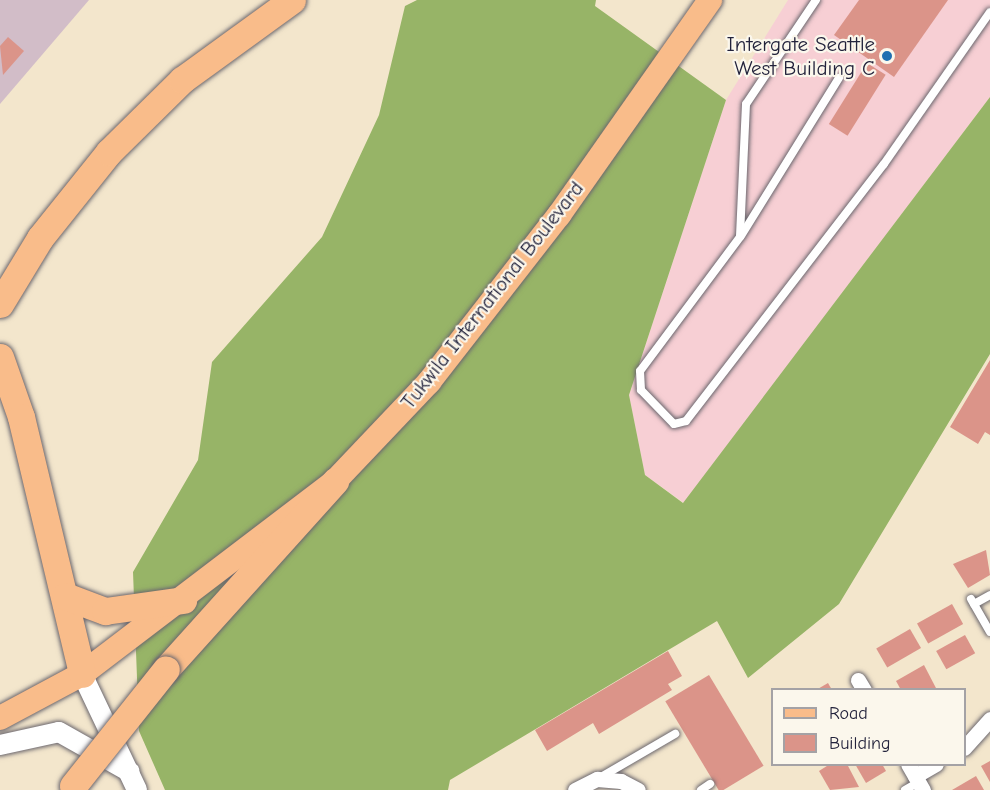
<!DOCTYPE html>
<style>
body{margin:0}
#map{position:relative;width:990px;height:790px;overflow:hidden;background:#f3e6cc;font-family:"Comic Neue",sans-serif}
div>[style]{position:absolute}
.built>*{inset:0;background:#f7cfd4}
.industrial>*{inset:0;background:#d2bdc8}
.forest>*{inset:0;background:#97b467}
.building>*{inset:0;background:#db9489;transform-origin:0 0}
.roads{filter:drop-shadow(0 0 2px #6b676e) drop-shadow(0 0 2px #6b676e)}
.service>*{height:8px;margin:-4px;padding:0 4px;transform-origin:4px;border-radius:4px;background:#fff}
.minor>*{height:15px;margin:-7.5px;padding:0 7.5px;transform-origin:7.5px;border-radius:7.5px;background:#fff}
.tertiary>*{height:20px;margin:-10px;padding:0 10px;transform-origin:10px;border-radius:10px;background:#fff}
.primary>*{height:24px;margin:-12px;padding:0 12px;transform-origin:12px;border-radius:12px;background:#f9bc8a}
.motorway>*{height:27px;margin:-13.5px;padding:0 13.5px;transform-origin:13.5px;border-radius:13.5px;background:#f9bc8a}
.bridges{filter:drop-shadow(0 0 2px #6b676e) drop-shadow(0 0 2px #6b676e)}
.motorway-bridge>*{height:27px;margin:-13.5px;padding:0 13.5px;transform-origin:13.5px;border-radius:13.5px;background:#f9bc8a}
.dots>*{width:16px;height:16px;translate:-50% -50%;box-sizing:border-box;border:3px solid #fbf7ec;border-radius:50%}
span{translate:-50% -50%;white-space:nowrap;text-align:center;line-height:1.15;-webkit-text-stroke:4.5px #fbf7ec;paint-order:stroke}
.poi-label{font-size:21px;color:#22223b}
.right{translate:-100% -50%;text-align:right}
.street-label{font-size:21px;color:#22223b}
.legend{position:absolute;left:771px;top:688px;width:195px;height:78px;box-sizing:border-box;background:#fbf7ec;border:2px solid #a4a2a5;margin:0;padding:8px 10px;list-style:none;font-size:18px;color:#22223b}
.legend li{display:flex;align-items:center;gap:12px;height:30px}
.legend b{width:30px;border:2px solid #a4a2a5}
</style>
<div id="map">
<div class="built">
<div style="clip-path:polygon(788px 0,990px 0,990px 97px,684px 503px,645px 475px,629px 395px,726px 100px)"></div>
</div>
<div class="industrial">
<div style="clip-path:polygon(0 0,89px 0,0 104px)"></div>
</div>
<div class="forest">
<div style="clip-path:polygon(417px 0,596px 0,595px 6px,726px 100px,629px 395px,645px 475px,683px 503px,990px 97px,990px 354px,839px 604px,748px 678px,717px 621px,450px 780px,448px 790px,165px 790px,139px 731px,133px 572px,198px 460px,212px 362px,322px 237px,379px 115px,405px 6px)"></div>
</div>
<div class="building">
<div style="clip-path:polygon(859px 0,948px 0,894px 77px,834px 35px)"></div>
<div style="clip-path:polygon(8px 37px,24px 51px,3px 75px,0 46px)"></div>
<div style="left:867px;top:63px;width:22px;height:72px;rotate:32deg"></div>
<div style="clip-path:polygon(990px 360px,990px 435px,985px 432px,978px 444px,950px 427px)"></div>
<div style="clip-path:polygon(986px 550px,990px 575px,968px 588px,953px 564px)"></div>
<div style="left:952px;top:604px;width:23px;height:40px;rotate:61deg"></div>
<div style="left:910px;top:629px;width:22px;height:39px;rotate:60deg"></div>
<div style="left:965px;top:635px;width:21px;height:33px;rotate:61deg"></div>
<div style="clip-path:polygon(668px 651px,682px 676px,668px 684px,672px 690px,599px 734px,593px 723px,547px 751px,535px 730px)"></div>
<div style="clip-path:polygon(924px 665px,937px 690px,901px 690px,896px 681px)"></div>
<div style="left:709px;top:675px;width:106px;height:51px;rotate:59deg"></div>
<div style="clip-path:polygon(828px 683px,832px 690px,816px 690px)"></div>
<div style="clip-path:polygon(990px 761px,990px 782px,981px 766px)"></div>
<div style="clip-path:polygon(830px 764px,847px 764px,859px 787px,830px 790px,819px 771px)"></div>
<div style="clip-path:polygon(855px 764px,882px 764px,886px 771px,866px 783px)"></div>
<div style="clip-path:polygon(976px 776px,984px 790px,952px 790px)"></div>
</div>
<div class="roads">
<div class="service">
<div style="left:816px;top:0;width:125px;rotate:123.9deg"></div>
<div style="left:746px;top:104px;width:133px;rotate:92.6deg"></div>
<div style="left:740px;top:237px;width:167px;rotate:126.7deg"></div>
<div style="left:640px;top:371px;width:19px;rotate:87deg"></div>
<div style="left:641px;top:390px;width:47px;rotate:45.9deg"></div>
<div style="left:674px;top:424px;width:12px;rotate:-14deg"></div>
<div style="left:686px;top:421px;width:324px;rotate:-52.4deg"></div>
<div style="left:884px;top:164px;width:185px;rotate:-55.1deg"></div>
<div style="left:741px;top:236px;width:186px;rotate:-58.2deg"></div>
<div style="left:971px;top:599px;width:38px;rotate:60deg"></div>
<div style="left:974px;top:604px;width:18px;rotate:-29deg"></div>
<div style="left:601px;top:777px;width:86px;rotate:-30.2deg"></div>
<div style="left:701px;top:790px;width:11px;rotate:-34deg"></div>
<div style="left:905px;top:790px;width:16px;rotate:-30deg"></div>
</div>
<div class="minor">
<div style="left:858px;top:680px;width:12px;rotate:59deg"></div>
<div style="left:964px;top:748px;width:39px;rotate:-48deg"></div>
<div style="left:908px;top:764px;width:30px;rotate:60deg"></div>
<div style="left:915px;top:776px;width:24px;rotate:-30deg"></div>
<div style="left:575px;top:790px;width:25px;rotate:-27deg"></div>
<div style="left:597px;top:779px;width:24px;rotate:5deg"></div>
<div style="left:621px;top:781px;width:19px;rotate:28deg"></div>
</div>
<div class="tertiary">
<div style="left:82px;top:674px;width:128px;rotate:64.6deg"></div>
<div style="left:0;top:745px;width:60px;rotate:-12.4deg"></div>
<div style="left:59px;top:732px;width:81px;rotate:29.4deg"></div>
</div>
<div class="primary">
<div style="left:0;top:718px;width:93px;rotate:-28.2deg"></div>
<div style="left:82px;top:674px;width:318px;rotate:-37.3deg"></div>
<div style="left:335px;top:481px;width:137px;rotate:-46.5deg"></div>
<div style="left:429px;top:382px;width:212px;rotate:-52.1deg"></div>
<div style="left:559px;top:215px;width:263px;rotate:-54.9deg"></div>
</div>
<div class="motorway">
<div style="left:0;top:304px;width:77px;rotate:-58.8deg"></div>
<div style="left:40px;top:238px;width:110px;rotate:-51.3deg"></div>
<div style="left:109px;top:152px;width:103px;rotate:-44.6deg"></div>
<div style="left:182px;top:80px;width:136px;rotate:-36deg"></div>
<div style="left:0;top:357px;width:64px;rotate:70.7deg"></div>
<div style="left:21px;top:417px;width:264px;rotate:76.6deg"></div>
<div style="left:65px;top:596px;width:43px;rotate:20.6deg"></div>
<div style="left:105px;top:611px;width:79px;rotate:-8deg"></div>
<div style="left:166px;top:669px;width:253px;rotate:-48deg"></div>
</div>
</div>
<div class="bridges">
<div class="motorway-bridge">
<div style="left:73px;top:786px;width:149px;rotate:-51.5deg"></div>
</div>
</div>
<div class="dots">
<div style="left:887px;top:56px;background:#1f6fb2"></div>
</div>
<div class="poi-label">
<span class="right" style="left:875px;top:56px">Intergate Seattle<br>West Building C</span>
</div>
<div class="street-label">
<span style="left:492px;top:295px;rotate:-52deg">Tukwila International Boulevard</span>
</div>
<ul class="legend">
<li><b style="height:8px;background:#f9bc8a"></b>Road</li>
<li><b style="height:16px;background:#db9489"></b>Building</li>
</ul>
</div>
